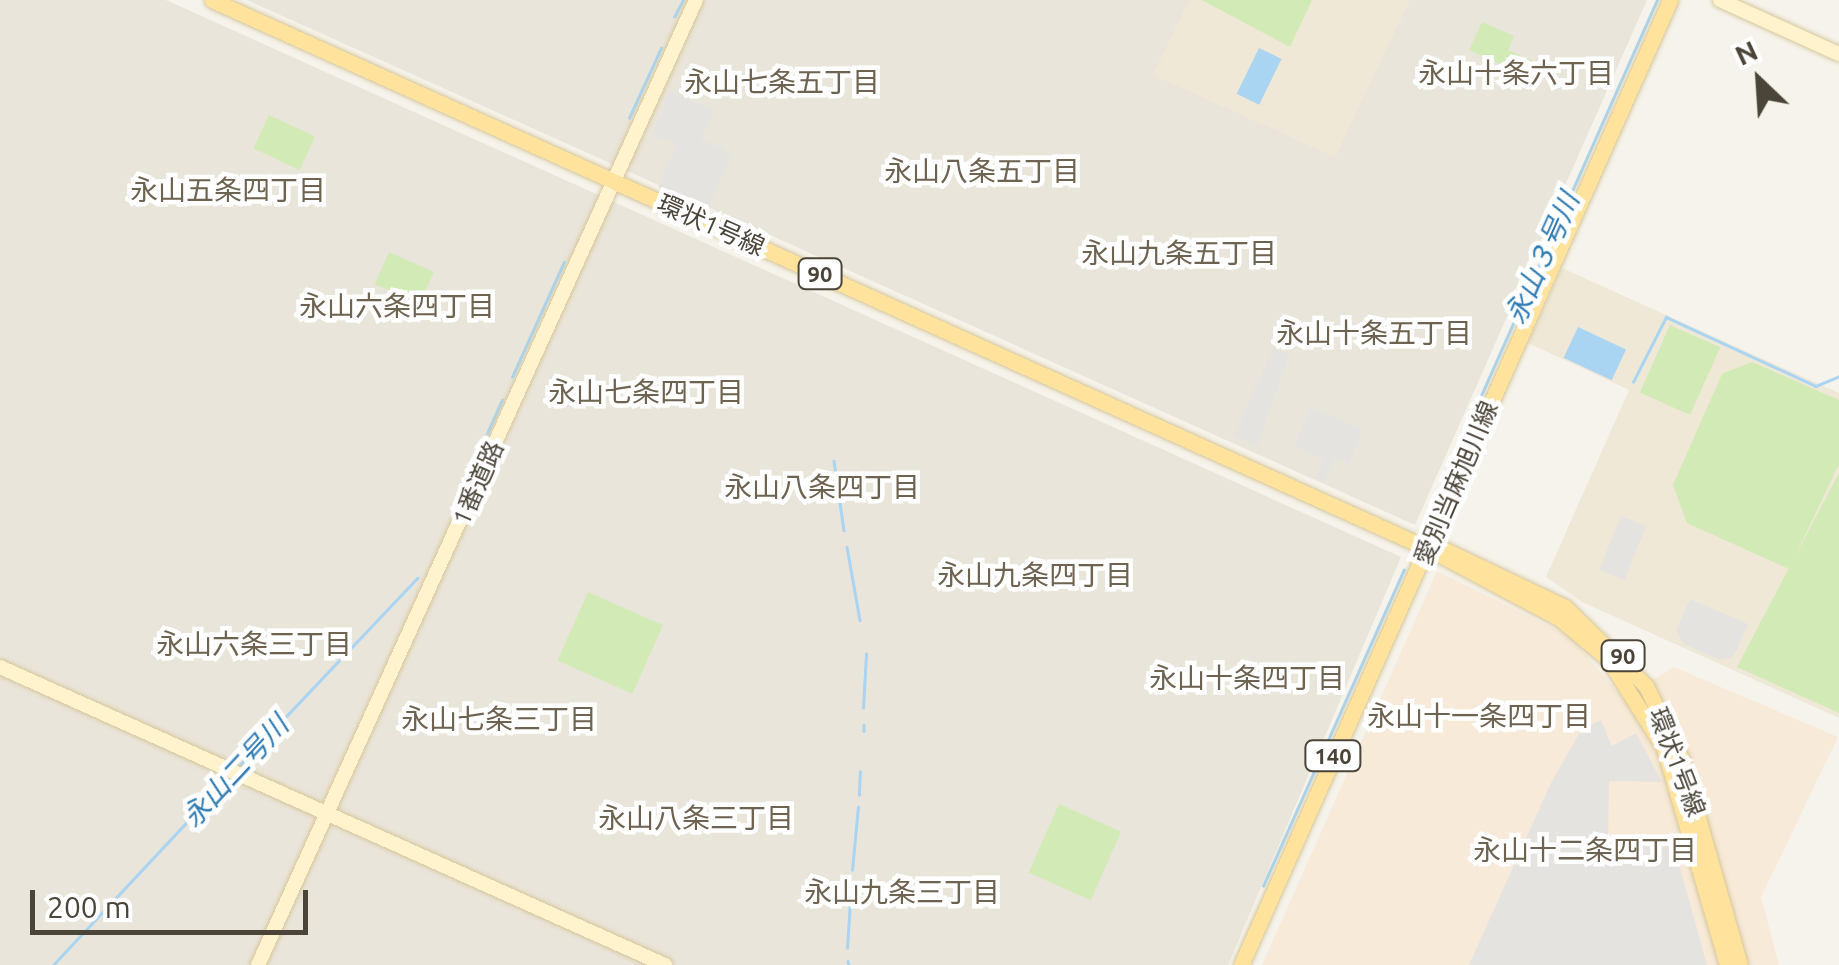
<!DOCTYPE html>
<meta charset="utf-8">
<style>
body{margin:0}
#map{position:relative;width:1839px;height:965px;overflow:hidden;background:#f6f3ec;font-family:Ubuntu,"Noto Sans JP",sans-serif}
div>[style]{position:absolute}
.residential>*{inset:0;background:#eae5da}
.commercial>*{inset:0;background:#f7ead8}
.education>*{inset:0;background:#efe8d6}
.green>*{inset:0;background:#d2eab5;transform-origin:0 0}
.parking>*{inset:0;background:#e5e3e0;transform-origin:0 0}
.water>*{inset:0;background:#a9d4f2;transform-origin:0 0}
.stream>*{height:2.5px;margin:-1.25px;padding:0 1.25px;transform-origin:1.25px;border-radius:1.25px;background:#a9d4f2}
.roads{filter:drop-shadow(0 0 2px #d6c79b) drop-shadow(0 0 2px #d6c79b)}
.secondary>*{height:14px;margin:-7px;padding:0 7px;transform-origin:7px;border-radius:7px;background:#fff3cd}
.primary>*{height:15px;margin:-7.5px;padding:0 7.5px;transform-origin:7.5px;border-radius:7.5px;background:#ffe39c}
span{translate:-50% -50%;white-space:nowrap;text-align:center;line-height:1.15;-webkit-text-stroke:9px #fff;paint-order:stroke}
.shield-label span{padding:2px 8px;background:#fff;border:2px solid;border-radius:8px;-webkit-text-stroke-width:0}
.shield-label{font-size:22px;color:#4b4439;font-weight:700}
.street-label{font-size:25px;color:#4b4439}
.neighbourhood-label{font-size:28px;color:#6e6250}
.water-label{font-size:28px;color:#2e7ab2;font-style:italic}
.north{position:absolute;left:1709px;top:30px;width:100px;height:100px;-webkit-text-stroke:8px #fff;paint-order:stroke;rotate:335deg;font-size:28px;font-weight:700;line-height:40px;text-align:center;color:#4b4439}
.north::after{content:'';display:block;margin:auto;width:35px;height:45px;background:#4b4439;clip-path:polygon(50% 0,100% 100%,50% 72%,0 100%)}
.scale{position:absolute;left:30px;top:890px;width:278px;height:45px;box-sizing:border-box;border:5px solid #4b4439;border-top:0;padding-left:12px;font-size:30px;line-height:35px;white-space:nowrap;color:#4b4439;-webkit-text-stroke:8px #fff;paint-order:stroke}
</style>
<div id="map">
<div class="residential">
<div style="clip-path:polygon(0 0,166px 0,1401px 557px,1228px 965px,0 965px)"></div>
<div style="clip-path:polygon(247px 0,1647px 0,1415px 525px)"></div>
</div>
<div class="commercial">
<div style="clip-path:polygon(1437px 571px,1571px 637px,1622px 698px,1674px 667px,1838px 737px,1761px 897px,1779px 965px,1262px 965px)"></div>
</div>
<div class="education">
<div style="clip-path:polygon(1189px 0,1410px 0,1335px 157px,1153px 75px)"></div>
<div style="clip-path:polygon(1562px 268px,1839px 393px,1839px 718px,1582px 602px,1546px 577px,1629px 390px,1528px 343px)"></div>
</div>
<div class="green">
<div style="clip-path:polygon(1202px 0,1312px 0,1290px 47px)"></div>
<div style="clip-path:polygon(1482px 22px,1514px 36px,1508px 50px,1533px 61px,1527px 76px,1469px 50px)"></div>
<div style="left:269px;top:115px;width:51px;height:37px;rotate:25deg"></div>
<div style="left:389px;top:252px;width:49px;height:35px;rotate:24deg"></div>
<div style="left:1670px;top:325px;width:55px;height:74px;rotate:24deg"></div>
<div style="clip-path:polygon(1752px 362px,1839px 400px,1839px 464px,1789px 569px,1687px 523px,1673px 485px,1722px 374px)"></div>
<div style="clip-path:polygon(1839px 473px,1839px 713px,1737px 667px)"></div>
<div style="left:588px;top:592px;width:82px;height:75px;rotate:24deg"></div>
<div style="left:1059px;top:804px;width:68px;height:75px;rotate:24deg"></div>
</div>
<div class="parking">
<div style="clip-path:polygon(670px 91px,714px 110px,701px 139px,732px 153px,708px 208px,658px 187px,677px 143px,651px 137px)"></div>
<div style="clip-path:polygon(1273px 348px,1289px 355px,1257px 446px,1234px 436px)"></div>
<div style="clip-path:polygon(1311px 407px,1363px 430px,1349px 464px,1335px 459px,1324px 482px,1315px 478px,1324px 459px,1294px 446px)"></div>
<div style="left:1621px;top:516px;width:27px;height:58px;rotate:22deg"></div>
<div style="clip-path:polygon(1690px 599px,1748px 624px,1734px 656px,1720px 660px,1684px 644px,1676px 631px)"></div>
<div style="clip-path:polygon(1601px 720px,1612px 746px,1636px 733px,1662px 782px,1609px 781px,1608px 847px,1674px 846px,1707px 965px,1469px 965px,1550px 785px,1581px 730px)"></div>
</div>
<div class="water">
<div style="left:1259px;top:48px;width:25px;height:51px;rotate:26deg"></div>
<div style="left:1578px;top:327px;width:53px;height:34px;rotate:25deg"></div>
</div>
<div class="stream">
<div style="left:674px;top:17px;width:19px;rotate:-62deg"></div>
<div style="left:629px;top:118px;width:77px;rotate:-65.4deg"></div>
<div style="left:512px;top:377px;width:126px;rotate:-65.7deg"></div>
<div style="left:1633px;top:382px;width:73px;rotate:-63.1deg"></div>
<div style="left:1666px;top:317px;width:165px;rotate:24.7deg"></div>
<div style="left:1816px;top:386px;width:25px;rotate:-23deg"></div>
<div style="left:834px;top:461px;width:70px;rotate:81.8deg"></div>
<div style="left:459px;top:496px;width:105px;rotate:-65.9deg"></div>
<div style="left:1427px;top:517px;width:566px;rotate:-66.02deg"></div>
<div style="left:847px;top:547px;width:74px;rotate:79.9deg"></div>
<div style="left:863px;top:708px;width:54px;rotate:-86.8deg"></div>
<div style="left:864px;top:725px;width:6px;rotate:90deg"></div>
<div style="left:237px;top:768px;width:262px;rotate:-46.5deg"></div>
<div style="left:859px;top:795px;width:23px;rotate:-88deg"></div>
<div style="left:852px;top:870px;width:63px;rotate:-84.6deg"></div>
<div style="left:1263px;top:886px;width:346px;rotate:-66deg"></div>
<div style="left:847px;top:948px;width:62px;rotate:-86.3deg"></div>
<div style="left:848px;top:961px;width:4px;rotate:76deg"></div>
<div style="left:53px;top:965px;width:256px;rotate:-46.9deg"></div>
</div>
<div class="roads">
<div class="secondary">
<div style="left:1720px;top:0;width:131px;rotate:24.4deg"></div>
<div style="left:0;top:667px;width:729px;rotate:24.14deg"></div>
<div style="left:258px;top:965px;width:1060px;rotate:-65.59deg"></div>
</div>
<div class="primary">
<div style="left:212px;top:0;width:1335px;rotate:24.28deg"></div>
<div style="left:1429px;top:549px;width:147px;rotate:28deg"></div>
<div style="left:1559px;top:618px;width:64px;rotate:39.9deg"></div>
<div style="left:1608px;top:659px;width:105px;rotate:57.8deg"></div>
<div style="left:1664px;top:748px;width:226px;rotate:73.8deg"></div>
<div style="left:1443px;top:549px;width:135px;rotate:25.4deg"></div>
<div style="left:1565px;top:607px;width:113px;rotate:44.3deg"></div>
<div style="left:1646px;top:686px;width:80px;rotate:64.1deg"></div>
<div style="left:1681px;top:758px;width:215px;rotate:74.1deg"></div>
<div style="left:1241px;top:965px;width:1056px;rotate:-66.03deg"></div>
</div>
</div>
<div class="shield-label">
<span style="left:820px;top:274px">90</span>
<span style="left:1623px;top:656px">90</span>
<span style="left:1333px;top:756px">140</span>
</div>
<div class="street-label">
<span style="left:711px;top:225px;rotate:24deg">環状1号線</span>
<span style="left:478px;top:483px;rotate:-66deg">1番道路</span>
<span style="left:1456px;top:483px;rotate:-67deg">愛別当麻旭川線</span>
<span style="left:1677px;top:762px;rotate:69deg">環状1号線</span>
</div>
<div class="neighbourhood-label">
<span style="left:1516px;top:73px">永山十条六丁目</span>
<span style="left:782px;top:82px">永山七条五丁目</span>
<span style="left:982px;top:171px">永山八条五丁目</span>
<span style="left:228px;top:190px">永山五条四丁目</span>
<span style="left:1179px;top:253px">永山九条五丁目</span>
<span style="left:397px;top:306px">永山六条四丁目</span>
<span style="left:1374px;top:333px">永山十条五丁目</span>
<span style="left:646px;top:392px">永山七条四丁目</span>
<span style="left:822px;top:487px">永山八条四丁目</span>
<span style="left:1035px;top:575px">永山九条四丁目</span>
<span style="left:254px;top:644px">永山六条三丁目</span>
<span style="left:1247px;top:678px">永山十条四丁目</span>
<span style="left:1479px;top:716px">永山十一条四丁目</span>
<span style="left:499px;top:719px">永山七条三丁目</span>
<span style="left:696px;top:818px">永山八条三丁目</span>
<span style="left:1585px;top:850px">永山十二条四丁目</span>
<span style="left:902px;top:892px">永山九条三丁目</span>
</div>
<div class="water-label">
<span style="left:1542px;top:258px;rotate:-66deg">永山３号川</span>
<span style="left:235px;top:771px;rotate:-47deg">永山二号川</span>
</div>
<div class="north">N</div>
<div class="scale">200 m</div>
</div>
